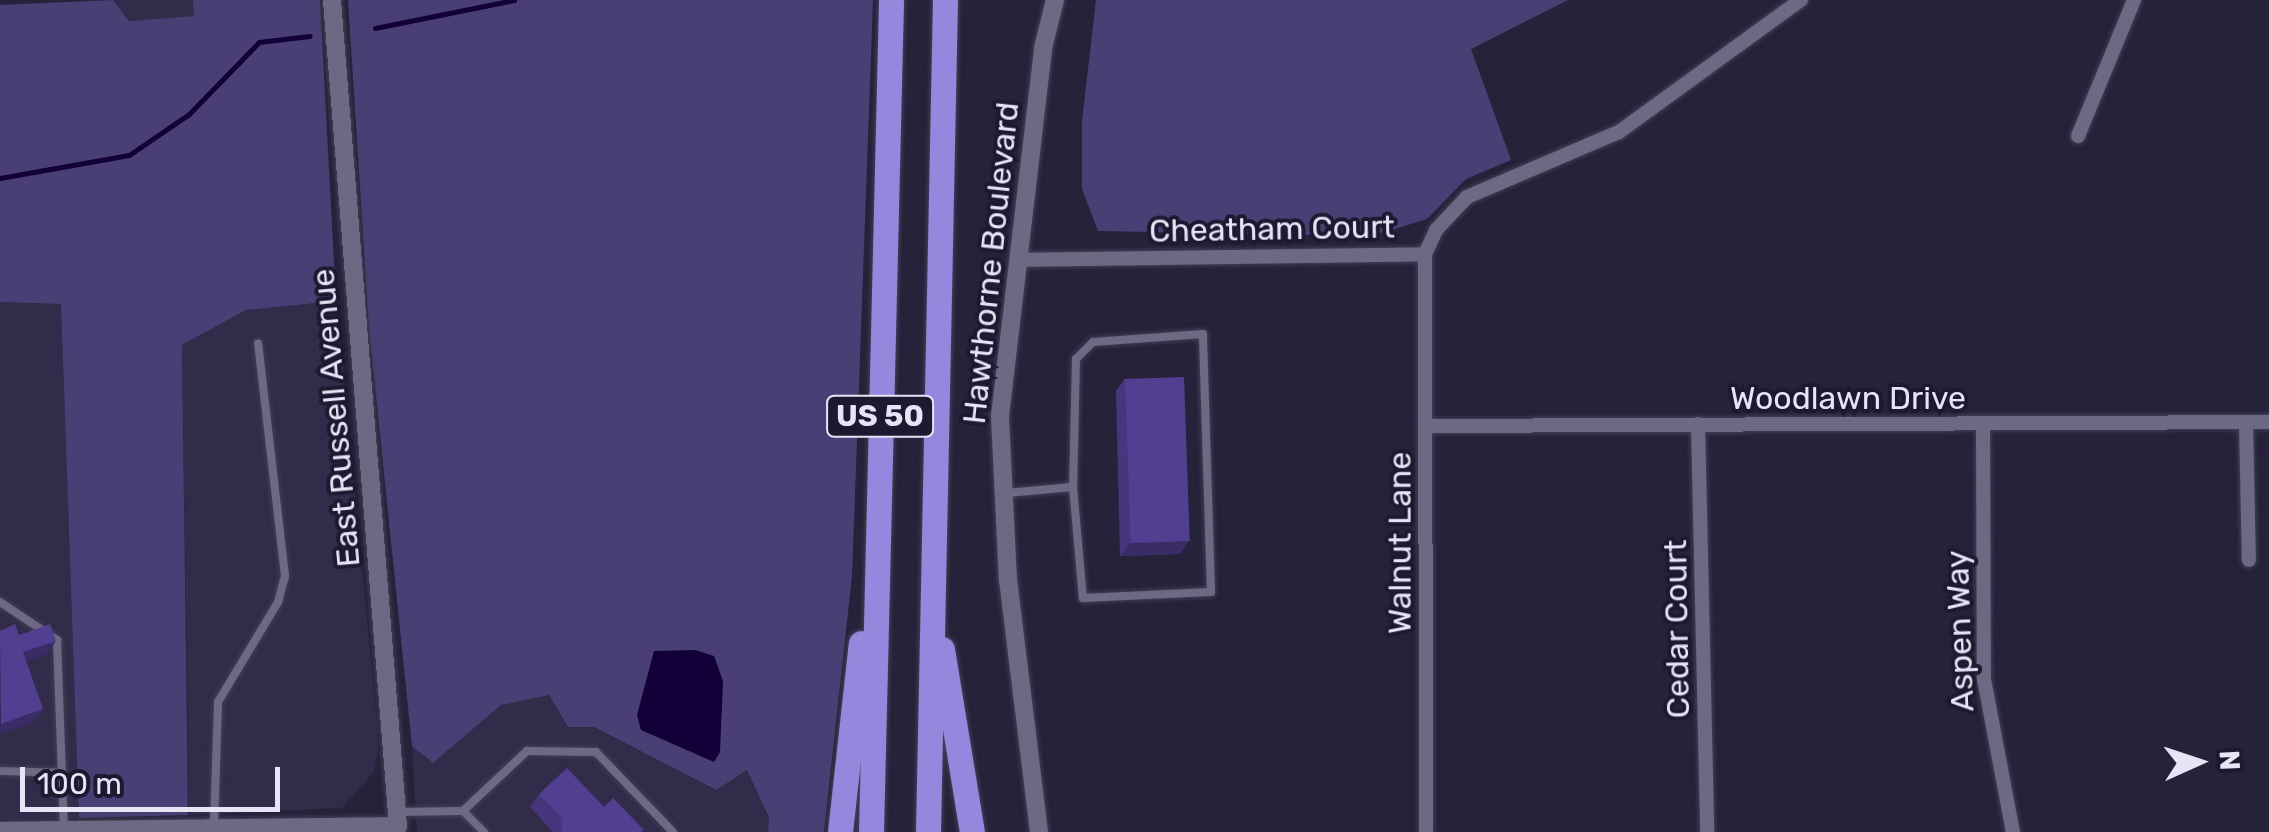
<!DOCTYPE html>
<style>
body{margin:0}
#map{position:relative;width:2269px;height:832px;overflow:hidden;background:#26223a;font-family:Rubik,sans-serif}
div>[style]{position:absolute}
.built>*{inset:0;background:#312c4a}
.green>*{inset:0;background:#493f74}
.water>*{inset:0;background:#140038}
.stream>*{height:5px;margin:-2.5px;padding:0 2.5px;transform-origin:2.5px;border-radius:2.5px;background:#140038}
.roads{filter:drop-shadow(0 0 2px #433f54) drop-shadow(0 0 2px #433f54)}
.service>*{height:8px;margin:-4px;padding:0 4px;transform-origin:4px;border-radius:4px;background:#6d6985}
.minor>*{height:14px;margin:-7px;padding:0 7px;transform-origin:7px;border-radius:7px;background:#6d6985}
.tertiary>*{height:18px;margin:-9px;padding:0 9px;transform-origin:9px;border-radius:9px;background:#6d6985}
.trunk>*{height:25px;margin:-12.5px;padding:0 12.5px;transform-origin:12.5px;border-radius:12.5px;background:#9686de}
.wall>*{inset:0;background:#47367d}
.shaded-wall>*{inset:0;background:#3a2c66}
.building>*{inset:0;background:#533f91;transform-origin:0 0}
span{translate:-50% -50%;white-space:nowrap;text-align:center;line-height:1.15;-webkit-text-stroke:8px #1d1930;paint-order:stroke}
.shield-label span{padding:2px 8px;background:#1d1930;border:2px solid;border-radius:8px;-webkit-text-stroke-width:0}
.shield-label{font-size:30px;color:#e6e5f5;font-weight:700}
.street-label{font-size:32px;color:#e6e5f5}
.north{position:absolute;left:2149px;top:712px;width:100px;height:100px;-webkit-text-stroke:8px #1d1930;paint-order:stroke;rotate:87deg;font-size:28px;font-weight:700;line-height:40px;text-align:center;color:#e6e5f5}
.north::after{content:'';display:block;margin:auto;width:35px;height:45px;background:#e6e5f5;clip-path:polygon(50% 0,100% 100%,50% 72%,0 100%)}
.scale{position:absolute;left:20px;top:767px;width:260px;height:45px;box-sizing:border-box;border:5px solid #e6e5f5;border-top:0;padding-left:12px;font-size:30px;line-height:35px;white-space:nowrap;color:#e6e5f5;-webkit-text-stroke:8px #1d1930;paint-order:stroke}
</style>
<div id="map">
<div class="built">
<div style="clip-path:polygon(113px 0,193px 0,194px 16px,129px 21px)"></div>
<div style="clip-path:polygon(336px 301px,379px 744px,374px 772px,342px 808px,189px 815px,182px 345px,246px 310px)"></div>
<div style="clip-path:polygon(0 302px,61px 304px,79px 818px,0 819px)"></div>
<div style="clip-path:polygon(549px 695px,568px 727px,593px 727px,715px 790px,747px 770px,769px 819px,768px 832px,417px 832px,412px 746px,433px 763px,501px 705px)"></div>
</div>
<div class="green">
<div style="clip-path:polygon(113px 0,129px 21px,194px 16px,193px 0,320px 0,336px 301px,246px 310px,182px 345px,188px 815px,79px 818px,61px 304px,0 302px,0 5px)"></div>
<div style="clip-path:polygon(348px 0,873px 0,852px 576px,824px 832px,768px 832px,769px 818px,747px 770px,716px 790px,594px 727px,568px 727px,549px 695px,501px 705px,433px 763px,412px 746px,369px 328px)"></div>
<div style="clip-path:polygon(1096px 0,1568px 0,1471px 49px,1511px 160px,1466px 179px,1427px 219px,1372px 236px,1098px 231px,1082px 189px,1082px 121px)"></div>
</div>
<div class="water">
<div style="clip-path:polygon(695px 650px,714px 656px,723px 681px,720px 752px,714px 762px,641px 730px,637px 715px,654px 651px)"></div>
</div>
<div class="stream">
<div style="left:375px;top:28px;width:142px;rotate:-11.4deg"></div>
<div style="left:0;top:178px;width:131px;rotate:-10.1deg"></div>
<div style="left:129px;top:155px;width:73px;rotate:-34.3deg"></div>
<div style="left:189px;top:114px;width:100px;rotate:-45.8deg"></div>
<div style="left:259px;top:42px;width:51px;rotate:-6.7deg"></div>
</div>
<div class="roads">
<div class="service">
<div style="left:1007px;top:493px;width:66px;rotate:-5.2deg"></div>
<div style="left:1073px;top:487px;width:111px;rotate:84.9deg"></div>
<div style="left:1083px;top:598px;width:128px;rotate:-2.7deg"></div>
<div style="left:1211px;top:592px;width:258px;rotate:-91.8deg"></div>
<div style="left:1203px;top:334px;width:110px;rotate:175.8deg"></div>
<div style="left:1093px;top:342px;width:24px;rotate:135deg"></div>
<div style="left:1076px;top:359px;width:128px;rotate:91.3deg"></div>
<div style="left:0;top:602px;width:69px;rotate:33.7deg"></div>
<div style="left:57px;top:640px;width:191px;rotate:87.9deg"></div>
<div style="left:0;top:771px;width:63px;rotate:1.8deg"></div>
<div style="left:463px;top:811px;width:30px;rotate:45deg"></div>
<div style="left:397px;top:812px;width:66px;rotate:-0.9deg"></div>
<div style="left:463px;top:811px;width:88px;rotate:-43.2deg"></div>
<div style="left:527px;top:751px;width:69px;rotate:0.8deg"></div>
<div style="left:596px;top:752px;width:111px;rotate:46.1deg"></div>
<div style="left:214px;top:825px;width:123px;rotate:-88.1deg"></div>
<div style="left:218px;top:702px;width:117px;rotate:-59deg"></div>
<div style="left:278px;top:602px;width:27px;rotate:-75deg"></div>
<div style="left:285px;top:576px;width:234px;rotate:-96.6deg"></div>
</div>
<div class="minor">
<div style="left:2078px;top:136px;width:147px;rotate:-67.6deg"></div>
<div style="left:1425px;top:254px;width:578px;rotate:89.9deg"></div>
<div style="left:1018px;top:260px;width:407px;rotate:-0.8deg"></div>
<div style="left:1425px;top:254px;width:26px;rotate:-65deg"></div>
<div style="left:1436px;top:230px;width:45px;rotate:-46.8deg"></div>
<div style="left:1467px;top:197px;width:165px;rotate:-23.2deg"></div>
<div style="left:1619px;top:132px;width:225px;rotate:-36deg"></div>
<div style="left:2246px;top:422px;width:138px;rotate:88.8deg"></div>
<div style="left:1698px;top:424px;width:408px;rotate:88.7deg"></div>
<div style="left:1427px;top:426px;width:842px;rotate:-0.27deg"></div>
<div style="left:1983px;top:426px;width:253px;rotate:89.8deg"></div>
<div style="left:1984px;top:679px;width:156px;rotate:79.3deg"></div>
</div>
<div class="tertiary">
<div style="left:0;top:831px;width:398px;rotate:-0.7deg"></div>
<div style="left:398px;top:826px;width:829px;rotate:-94.57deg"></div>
<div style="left:1039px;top:832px;width:253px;rotate:-97deg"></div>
<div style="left:1008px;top:581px;width:165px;rotate:-92.8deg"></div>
<div style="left:1000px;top:416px;width:371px;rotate:-83.3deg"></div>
<div style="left:1043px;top:48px;width:49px;rotate:-76deg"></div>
</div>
<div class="trunk">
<div style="left:942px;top:649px;width:185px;rotate:80.7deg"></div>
<div style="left:840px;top:832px;width:190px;rotate:-83.7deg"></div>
<div style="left:871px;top:832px;width:832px;rotate:-88.62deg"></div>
<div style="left:928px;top:832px;width:832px;rotate:-88.83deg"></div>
</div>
</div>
<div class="wall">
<div style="clip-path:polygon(1125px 378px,1180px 554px,1120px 556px,1116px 391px)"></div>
<div style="clip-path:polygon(539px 794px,604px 807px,642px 832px,553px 832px,530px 807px)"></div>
</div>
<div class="shaded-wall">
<div style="clip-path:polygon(1189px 541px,1180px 554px,1120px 556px,1130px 543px)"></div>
<div style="clip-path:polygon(56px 641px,47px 654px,14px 665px,23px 652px)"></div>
<div style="clip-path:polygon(43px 709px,34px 722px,0 734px,1px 724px)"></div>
</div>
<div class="building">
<div style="left:1184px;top:377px;width:164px;height:59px;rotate:88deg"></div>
<div style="clip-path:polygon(15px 624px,19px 635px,50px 624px,56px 641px,23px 652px,43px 709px,1px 724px,0 631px)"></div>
<div style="clip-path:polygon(567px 768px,604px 807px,613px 798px,644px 830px,641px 832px,562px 832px,563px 819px,539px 794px)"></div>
</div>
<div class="shield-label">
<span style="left:880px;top:416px">US 50</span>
</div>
<div class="street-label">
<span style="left:1272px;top:229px;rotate:-1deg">Cheatham Court</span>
<span style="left:991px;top:263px;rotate:-84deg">Hawthorne Boulevard</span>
<span style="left:1848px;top:398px">Woodlawn Drive</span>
<span style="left:336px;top:418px;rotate:-95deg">East Russell Avenue</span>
<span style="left:1400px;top:543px;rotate:-90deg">Walnut Lane</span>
<span style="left:1677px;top:629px;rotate:-91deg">Cedar Court</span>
<span style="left:1960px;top:631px;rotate:-92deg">Aspen Way</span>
</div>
<div class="north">N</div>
<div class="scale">100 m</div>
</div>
